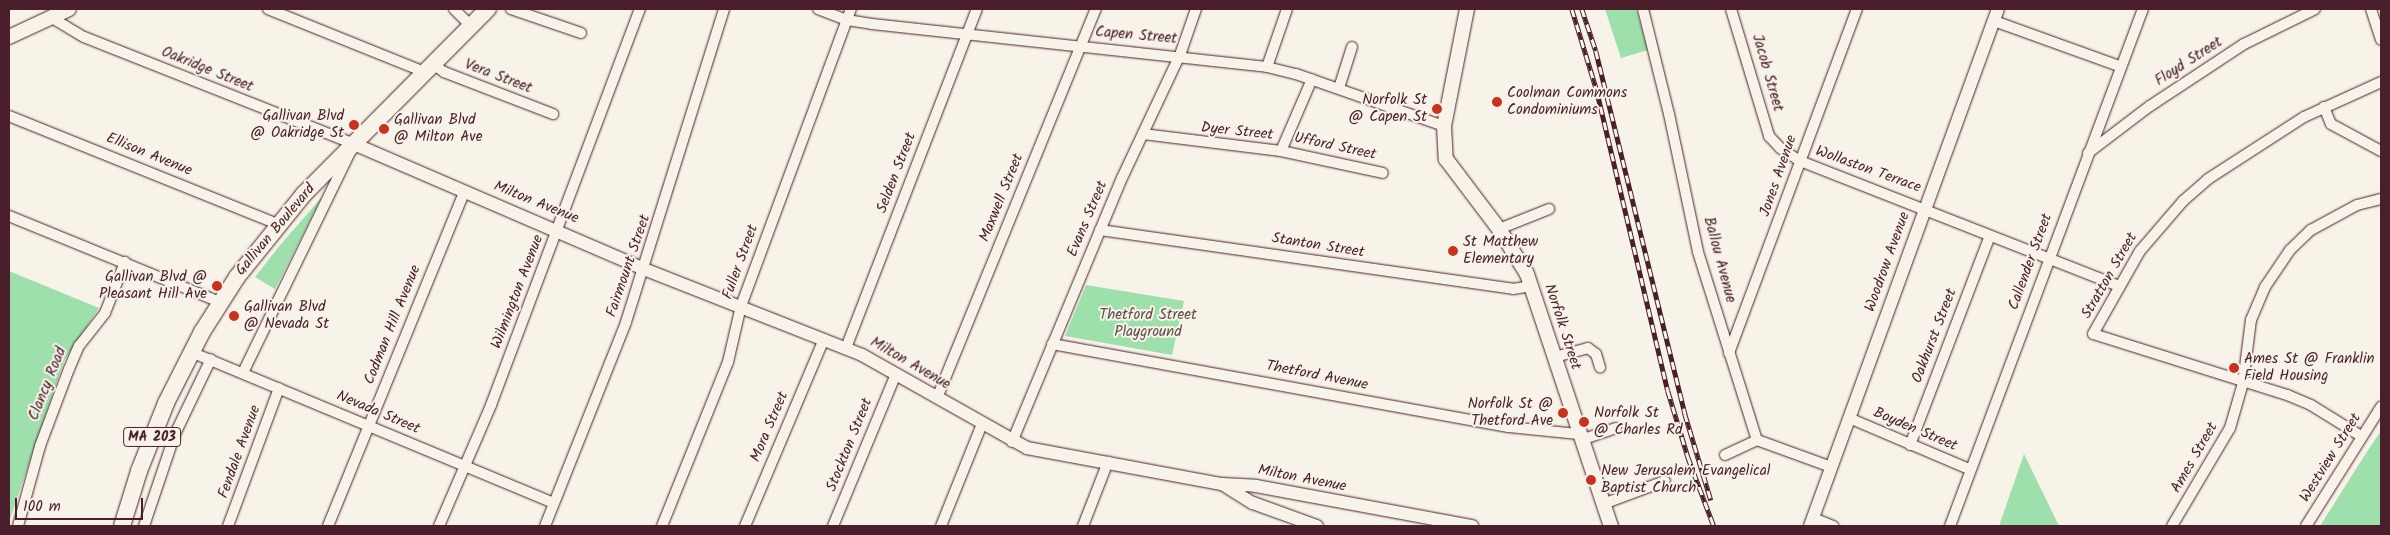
<!DOCTYPE html>
<style>
body{margin:0}
#map{position:relative;width:2390px;height:535px;overflow:hidden;background:#f7f3e8;font-family:Kalam,sans-serif}
div>[style]{position:absolute}
.green>*{inset:0;background:#9de0ab}
.roads{filter:drop-shadow(0 0 1px #4a1f2b) drop-shadow(0 0 1px #4a1f2b)}
.minor>*{height:10px;margin:-5px;padding:0 5px;transform-origin:5px;border-radius:5px;background:#f7f3e8}
.tertiary>*{height:12px;margin:-6px;padding:0 6px;transform-origin:6px;border-radius:6px;background:#f7f3e8}
.secondary>*{height:14px;margin:-7px;padding:0 7px;transform-origin:7px;border-radius:7px;background:#f7f3e8}
.trunk>*{height:16px;margin:-8px;padding:0 8px;transform-origin:8px;border-radius:8px;background:#f7f3e8}
.rail>*{height:4.5px;margin-top:-2.25px;transform-origin:0;background:repeating-linear-gradient(90deg,#f7f3e8 0 8px,#4a1f2b 0 16px);box-sizing:border-box;border-block:1px solid #4a1f2b}
.dots>*{width:14px;height:14px;translate:-50% -50%;box-sizing:border-box;border:2px solid #f7f3e8;border-radius:50%}
span{translate:-50% -50%;white-space:nowrap;text-align:center;line-height:1.15;-webkit-text-stroke:4px #f7f3e8;paint-order:stroke}
.shield-label span{padding:1px 4px;background:#f7f3e8;border:1px solid;border-radius:4px;-webkit-text-stroke-width:0}
.shield-label{font-size:14px;color:#4a1f2b;font-weight:700}
.street-label{font-size:15px;color:#4a1f2b}
.poi-label{font-size:15px;color:#4a1f2b}
.left{translate:0 -50%;text-align:left}
.right{translate:-100% -50%;text-align:right}
.park-label{font-size:15px;color:#5f4f4b}
.frame{position:absolute;inset:0;border:10px solid #4a1f2b;pointer-events:none}
.scale{position:absolute;left:15px;top:498px;width:128px;height:22px;box-sizing:border-box;border:2px solid #4a1f2b;border-top:0;padding-left:6px;font-size:15px;line-height:18px;white-space:nowrap;color:#4a1f2b;-webkit-text-stroke:4px #f7f3e8;paint-order:stroke}
</style>
<div id="map">
<div class="green">
<div style="clip-path:polygon(1605px 9px,1636px 9px,1648px 50px,1621px 58px)"></div>
<div style="clip-path:polygon(322px 197px,275px 289px,255px 277px,281px 244px)"></div>
<div style="clip-path:polygon(9px 271px,99px 308px,64px 361px,9px 522px)"></div>
<div style="clip-path:polygon(1086px 285px,1184px 301px,1172px 355px,1065px 336px)"></div>
<div style="clip-path:polygon(2381px 431px,2381px 526px,2320px 526px,2368px 450px)"></div>
<div style="clip-path:polygon(2024px 454px,2059px 526px,1999px 526px)"></div>
</div>
<div class="roads">
<div class="minor">
<div style="left:268px;top:9px;width:169px;rotate:21.9deg"></div>
<div style="left:454px;top:9px;width:24px;rotate:45deg"></div>
<div style="left:511px;top:9px;width:74px;rotate:18.9deg"></div>
<div style="left:818px;top:9px;width:31px;rotate:21deg"></div>
<div style="left:847px;top:20px;width:25px;rotate:9deg"></div>
<div style="left:872px;top:24px;width:397px;rotate:6.2deg"></div>
<div style="left:1267px;top:67px;width:30px;rotate:14deg"></div>
<div style="left:1296px;top:74px;width:157px;rotate:19.4deg"></div>
<div style="left:1643px;top:9px;width:108px;rotate:76.1deg"></div>
<div style="left:1669px;top:114px;width:141px;rotate:78.1deg"></div>
<div style="left:1698px;top:252px;width:197px;rotate:72.6deg"></div>
<div style="left:1757px;top:440px;width:79px;rotate:20deg"></div>
<div style="left:1731px;top:9px;width:133px;rotate:73.3deg"></div>
<div style="left:1769px;top:136px;width:16px;rotate:47deg"></div>
<div style="left:1780px;top:148px;width:24px;rotate:33deg"></div>
<div style="left:1800px;top:161px;width:343px;rotate:21.4deg"></div>
<div style="left:2371px;top:9px;width:32px;rotate:72deg"></div>
<div style="left:52px;top:18px;width:37px;rotate:31deg"></div>
<div style="left:84px;top:37px;width:290px;rotate:21.6deg"></div>
<div style="left:354px;top:144px;width:254px;rotate:115.9deg"></div>
<div style="left:1994px;top:21px;width:133px;rotate:19.8deg"></div>
<div style="left:433px;top:64px;width:14px;rotate:36deg"></div>
<div style="left:444px;top:72px;width:117px;rotate:21.1deg"></div>
<div style="left:1267px;top:67px;width:61px;rotate:-71deg"></div>
<div style="left:1339px;top:88px;width:43px;rotate:-72.4deg"></div>
<div style="left:2324px;top:107px;width:18px;rotate:68deg"></div>
<div style="left:2331px;top:124px;width:57px;rotate:28.4deg"></div>
<div style="left:9px;top:116px;width:289px;rotate:21.9deg"></div>
<div style="left:1143px;top:134px;width:139px;rotate:7deg"></div>
<div style="left:1281px;top:151px;width:78px;rotate:-66.7deg"></div>
<div style="left:1281px;top:151px;width:104px;rotate:12.2deg"></div>
<div style="left:2088px;top:153px;width:78px;rotate:-37.2deg"></div>
<div style="left:2150px;top:106px;width:113px;rotate:-33.4deg"></div>
<div style="left:2244px;top:44px;width:79px;rotate:-26.2deg"></div>
<div style="left:9px;top:216px;width:228px;rotate:22.2deg"></div>
<div style="left:1499px;top:229px;width:54px;rotate:-21.8deg"></div>
<div style="left:1100px;top:230px;width:417px;rotate:8.1deg"></div>
<div style="left:1513px;top:289px;width:19px;rotate:-9deg"></div>
<div style="left:1052px;top:344px;width:464px;rotate:10.3deg"></div>
<div style="left:1509px;top:427px;width:69px;rotate:5.8deg"></div>
<div style="left:846px;top:348px;width:363px;rotate:-68.9deg"></div>
<div style="left:191px;top:352px;width:392px;rotate:22.6deg"></div>
<div style="left:1729px;top:353px;width:367px;rotate:-69.6deg"></div>
<div style="left:1555px;top:357px;width:34px;rotate:-15deg"></div>
<div style="left:1588px;top:348px;width:10px;rotate:37deg"></div>
<div style="left:1596px;top:354px;width:14px;rotate:73deg"></div>
<div style="left:937px;top:398px;width:420px;rotate:-67.8deg"></div>
<div style="left:1849px;top:418px;width:130px;rotate:23deg"></div>
<div style="left:2361px;top:436px;width:59px;rotate:-148.2deg"></div>
<div style="left:2311px;top:405px;width:26px;rotate:-157deg"></div>
<div style="left:2287px;top:395px;width:203px;rotate:-162.5deg"></div>
<div style="left:2093px;top:334px;width:95px;rotate:-60.5deg"></div>
<div style="left:2140px;top:251px;width:66px;rotate:-49.3deg"></div>
<div style="left:2183px;top:201px;width:33px;rotate:-41deg"></div>
<div style="left:2208px;top:179px;width:114px;rotate:-32.9deg"></div>
<div style="left:2304px;top:117px;width:85px;rotate:-24.4deg"></div>
<div style="left:1581px;top:440px;width:37px;rotate:-19deg"></div>
<div style="left:1012px;top:442px;width:286px;rotate:-67.4deg"></div>
<div style="left:1122px;top:178px;width:136px;rotate:-64.8deg"></div>
<div style="left:1180px;top:55px;width:49px;rotate:-70.8deg"></div>
<div style="left:1910px;top:445px;width:222px;rotate:-69.1deg"></div>
<div style="left:1725px;top:455px;width:35px;rotate:-25deg"></div>
<div style="left:1603px;top:504px;width:66px;rotate:-20.4deg"></div>
<div style="left:1813px;top:518px;width:22px;rotate:22deg"></div>
<div style="left:18px;top:526px;width:83px;rotate:-74.6deg"></div>
<div style="left:40px;top:446px;width:82px;rotate:-69.4deg"></div>
<div style="left:69px;top:369px;width:25px;rotate:-67deg"></div>
<div style="left:79px;top:346px;width:42px;rotate:-51.8deg"></div>
<div style="left:105px;top:313px;width:55px;rotate:-68.6deg"></div>
<div style="left:144px;top:526px;width:97px;rotate:-71.4deg"></div>
<div style="left:175px;top:434px;width:83px;rotate:-64.4deg"></div>
<div style="left:228px;top:526px;width:147px;rotate:-69.7deg"></div>
<div style="left:328px;top:526px;width:361px;rotate:-67.8deg"></div>
<div style="left:439px;top:526px;width:132px;rotate:-66.7deg"></div>
<div style="left:491px;top:405px;width:423px;rotate:-69.4deg"></div>
<div style="left:545px;top:526px;width:219px;rotate:-68.3deg"></div>
<div style="left:626px;top:322px;width:328px;rotate:-72.6deg"></div>
<div style="left:662px;top:526px;width:177px;rotate:-68.1deg"></div>
<div style="left:728px;top:362px;width:57px;rotate:-76.9deg"></div>
<div style="left:741px;top:306px;width:317px;rotate:-69.7deg"></div>
<div style="left:745px;top:526px;width:203px;rotate:-67.1deg"></div>
<div style="left:833px;top:526px;width:165px;rotate:-67.5deg"></div>
<div style="left:941px;top:526px;width:110px;rotate:-68.1deg"></div>
<div style="left:1083px;top:526px;width:69px;rotate:-68.7deg"></div>
<div style="left:1950px;top:526px;width:552px;rotate:-69.53deg"></div>
<div style="left:2172px;top:526px;width:114px;rotate:-59.4deg"></div>
<div style="left:2230px;top:428px;width:47px;rotate:-73.9deg"></div>
<div style="left:2243px;top:383px;width:64px;rotate:-82.8deg"></div>
<div style="left:2251px;top:320px;width:36px;rotate:-67deg"></div>
<div style="left:2265px;top:287px;width:45px;rotate:-56deg"></div>
<div style="left:2290px;top:250px;width:29px;rotate:-44deg"></div>
<div style="left:2311px;top:230px;width:52px;rotate:-28.5deg"></div>
<div style="left:2357px;top:205px;width:25px;rotate:-14deg"></div>
<div style="left:2306px;top:526px;width:141px;rotate:-57.8deg"></div>
</div>
<div class="tertiary">
<div style="left:354px;top:144px;width:316px;rotate:23.3deg"></div>
<div style="left:644px;top:269px;width:234px;rotate:21.5deg"></div>
<div style="left:862px;top:355px;width:189px;rotate:29.4deg"></div>
<div style="left:1027px;top:448px;width:198px;rotate:10.5deg"></div>
<div style="left:1222px;top:484px;width:34px;rotate:3deg"></div>
<div style="left:1256px;top:486px;width:220px;rotate:10.5deg"></div>
<div style="left:1222px;top:484px;width:36px;rotate:32deg"></div>
<div style="left:1253px;top:503px;width:68px;rotate:19.8deg"></div>
<div style="left:1810px;top:526px;width:550px;rotate:-70.02deg"></div>
</div>
<div class="secondary">
<div style="left:1467px;top:9px;width:119px;rotate:101.1deg"></div>
<div style="left:1444px;top:126px;width:33px;rotate:87deg"></div>
<div style="left:1446px;top:159px;width:88px;rotate:52.9deg"></div>
<div style="left:1499px;top:229px;width:53px;rotate:58.1deg"></div>
<div style="left:1527px;top:274px;width:266px;rotate:71.6deg"></div>
<div style="left:9px;top:37px;width:66px;rotate:-25deg"></div>
</div>
<div class="trunk">
<div style="left:122px;top:526px;width:58px;rotate:-72.8deg"></div>
<div style="left:139px;top:471px;width:73px;rotate:-68.3deg"></div>
<div style="left:166px;top:403px;width:80px;rotate:-63.1deg"></div>
<div style="left:202px;top:332px;width:65px;rotate:-57.5deg"></div>
<div style="left:237px;top:277px;width:107px;rotate:-51.1deg"></div>
<div style="left:304px;top:194px;width:261px;rotate:-45.2deg"></div>
</div>
</div>
<div class="rail">
<div style="left:1572px;top:9px;width:86px;rotate:73deg"></div>
<div style="left:1597px;top:91px;width:308px;rotate:76.7deg"></div>
<div style="left:1668px;top:391px;width:69px;rotate:73.1deg"></div>
<div style="left:1688px;top:457px;width:74px;rotate:69.4deg"></div>
<div style="left:1582px;top:9px;width:44px;rotate:71.6deg"></div>
<div style="left:1596px;top:51px;width:374px;rotate:76.2deg"></div>
<div style="left:1685px;top:414px;width:90px;rotate:73.2deg"></div>
</div>
<div class="dots">
<div style="left:1497px;top:102px;background:#c8321e"></div>
<div style="left:1437px;top:109px;background:#c8321e"></div>
<div style="left:354px;top:125px;background:#c8321e"></div>
<div style="left:384px;top:129px;background:#c8321e"></div>
<div style="left:1453px;top:251px;background:#c8321e"></div>
<div style="left:217px;top:286px;background:#c8321e"></div>
<div style="left:234px;top:316px;background:#c8321e"></div>
<div style="left:2234px;top:368px;background:#c8321e"></div>
<div style="left:1563px;top:413px;background:#c8321e"></div>
<div style="left:1584px;top:422px;background:#c8321e"></div>
<div style="left:1591px;top:480px;background:#c8321e"></div>
</div>
<div class="shield-label">
<span style="left:152px;top:437px">MA 203</span>
</div>
<div class="street-label">
<span style="left:1136px;top:36px;rotate:5deg">Capen Street</span>
<span style="left:2189px;top:62px;rotate:-33deg">Floyd Street</span>
<span style="left:207px;top:70px;rotate:22deg">Oakridge Street</span>
<span style="left:1767px;top:73px;rotate:74deg">Jacob Street</span>
<span style="left:498px;top:77px;rotate:21deg">Vera Street</span>
<span style="left:1237px;top:132px;rotate:6deg">Dyer Street</span>
<span style="left:1335px;top:147px;rotate:12deg">Ufford Street</span>
<span style="left:149px;top:155px;rotate:22deg">Ellison Avenue</span>
<span style="left:1868px;top:170px;rotate:20deg">Wollaston Terrace</span>
<span style="left:897px;top:173px;rotate:-69deg">Selden Street</span>
<span style="left:1779px;top:176px;rotate:-71deg">Jones Avenue</span>
<span style="left:1002px;top:198px;rotate:-68deg">Maxwell Street</span>
<span style="left:536px;top:203px;rotate:22deg">Milton Avenue</span>
<span style="left:1088px;top:219px;rotate:-67deg">Evans Street</span>
<span style="left:276px;top:230px;rotate:-50deg">Gallivan Boulevard</span>
<span style="left:1318px;top:246px;rotate:9deg">Stanton Street</span>
<span style="left:1719px;top:260px;rotate:75deg">Ballou Avenue</span>
<span style="left:741px;top:262px;rotate:-70deg">Fuller Street</span>
<span style="left:1888px;top:262px;rotate:-70deg">Woodrow Avenue</span>
<span style="left:2031px;top:262px;rotate:-70deg">Callender Street</span>
<span style="left:629px;top:266px;rotate:-71deg">Fairmount Street</span>
<span style="left:2110px;top:276px;rotate:-60deg">Stratton Street</span>
<span style="left:518px;top:292px;rotate:-69deg">Wilmington Avenue</span>
<span style="left:393px;top:325px;rotate:-68deg">Codman Hill Avenue</span>
<span style="left:1562px;top:327px;rotate:72deg">Norfolk Street</span>
<span style="left:1935px;top:336px;rotate:-69deg">Oakhurst Street</span>
<span style="left:910px;top:364px;rotate:30deg">Milton Avenue</span>
<span style="left:1317px;top:376px;rotate:11deg">Thetford Avenue</span>
<span style="left:48px;top:384px;rotate:-68deg">Clancy Road</span>
<span style="left:378px;top:413px;rotate:23deg">Nevada Street</span>
<span style="left:770px;top:427px;rotate:-67deg">Mora Street</span>
<span style="left:1915px;top:430px;rotate:23deg">Boyden Street</span>
<span style="left:850px;top:445px;rotate:-68deg">Stockton Street</span>
<span style="left:240px;top:452px;rotate:-70deg">Fendale Avenue</span>
<span style="left:2195px;top:458px;rotate:-60deg">Ames Street</span>
<span style="left:2331px;top:458px;rotate:-58deg">Westview Street</span>
<span style="left:1302px;top:479px;rotate:11deg">Milton Avenue</span>
</div>
<div class="poi-label">
<span class="left" style="left:1507px;top:102px">Coolman Commons<br>Condominiums</span>
<span class="right" style="left:1427px;top:109px">Norfolk St<br>@ Capen St</span>
<span class="right" style="left:344px;top:125px">Gallivan Blvd<br>@ Oakridge St</span>
<span class="left" style="left:394px;top:129px">Gallivan Blvd<br>@ Milton Ave</span>
<span class="left" style="left:1463px;top:251px">St Matthew<br>Elementary</span>
<span class="right" style="left:207px;top:286px">Gallivan Blvd @<br>Pleasant Hill Ave</span>
<span class="left" style="left:244px;top:316px">Gallivan Blvd<br>@ Nevada St</span>
<span class="left" style="left:2244px;top:368px">Ames St @ Franklin<br>Field Housing</span>
<span class="right" style="left:1553px;top:413px">Norfolk St @<br>Thetford Ave</span>
<span class="left" style="left:1594px;top:422px">Norfolk St<br>@ Charles Rd</span>
<span class="left" style="left:1601px;top:480px">New Jerusalem Evangelical<br>Baptist Church</span>
</div>
<div class="park-label">
<span style="left:1148px;top:324px">Thetford Street<br>Playground</span>
</div>
<div class="frame"></div>
<div class="scale">100 m</div>
</div>
